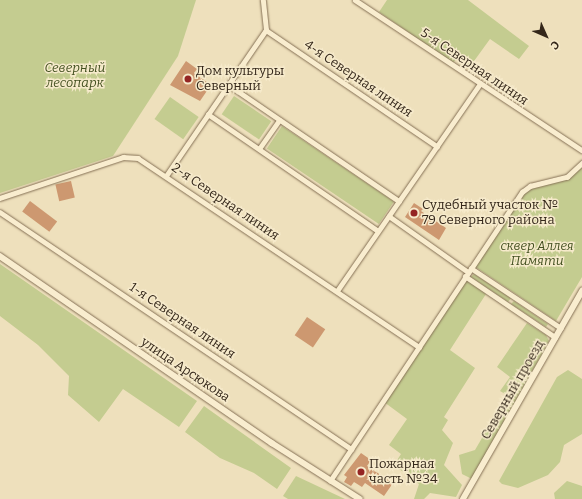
<!DOCTYPE html>
<meta charset="utf-8">
<style>
body{margin:0}
#map{position:relative;width:582px;height:499px;overflow:hidden;background:#eee0bc;font-family:Bitter,serif}
div>[style]{position:absolute}
.green>*{inset:0;background:#c4cc90;transform-origin:0 0}
.building>*{inset:0;background:#cd9870;transform-origin:0 0}
.roads{filter:drop-shadow(0 0 1px #857055) drop-shadow(0 0 1px #857055)}
.minor>*{height:4.5px;margin:-2.25px;padding:0 2.25px;transform-origin:2.25px;border-radius:2.25px;background:#f9edcf}
.tertiary>*{height:5.5px;margin:-2.75px;padding:0 2.75px;transform-origin:2.75px;border-radius:2.75px;background:#f9edcf}
.dots>*{width:11px;height:11px;translate:-50% -50%;box-sizing:border-box;border:2px solid #f6eacb;border-radius:50%}
span{translate:-50% -50%;white-space:nowrap;text-align:center;line-height:1.15;-webkit-text-stroke:3px #f6eacb;paint-order:stroke}
.street-label{font-size:13px;color:#34271a}
.park-label{font-size:13px;color:#445121;font-style:italic}
.poi-label{font-size:13px;color:#34271a}
.left{translate:0 -50%;text-align:left}
.north{position:absolute;left:526px;top:16px;width:40px;height:40px;-webkit-text-stroke:3px #f6eacb;paint-order:stroke;rotate:135deg;font-size:11px;font-weight:700;line-height:16px;text-align:center;color:#34271a}
.north::after{content:'';display:block;margin:auto;width:14px;height:18px;background:#34271a;clip-path:polygon(50% 0,100% 100%,50% 72%,0 100%)}
</style>
<div id="map">
<div class="green">
<div style="clip-path:polygon(0 0,196px 0,178px 56px,113px 156px,0 193px)"></div>
<div style="clip-path:polygon(387px 0,468px 0,529px 46px,519px 59px,490px 39px,469px 68px,456px 59px,453px 63px,379px 12px)"></div>
<div style="left:234px;top:96px;width:45px;height:22px;rotate:34deg"></div>
<div style="left:170px;top:97px;width:35px;height:27px;rotate:35deg"></div>
<div style="left:282px;top:126px;width:135px;height:27px;rotate:34deg"></div>
<div style="clip-path:polygon(582px 167px,582px 277px,556px 321px,474px 266px,522px 195px,531px 188px,569px 179px)"></div>
<div style="clip-path:polygon(0 264px,197px 401px,179px 427px,123px 389px,99px 422px,68px 395px,69px 376px,38px 345px,0 316px)"></div>
<div style="clip-path:polygon(474px 274px,511px 298px,508px 302px,471px 277px)"></div>
<div style="clip-path:polygon(465px 279px,486px 294px,450px 350px,475px 368px,444px 417px,448px 420px,442px 430px,453px 443px,444px 465px,462px 485px,456px 497px,430px 493px,424px 499px,414px 499px,419px 484px,394px 465px,401px 454px,389px 445px,407px 419px,384px 402px)"></div>
<div style="clip-path:polygon(514px 301px,548px 324px,546px 327px,511px 304px)"></div>
<div style="clip-path:polygon(527px 323px,546px 335px,549px 341px,472px 479px,462px 474px,459px 455px,475px 450px,507px 395px,500px 391px,510px 377px,497px 367px)"></div>
<div style="clip-path:polygon(568px 370px,582px 379px,582px 434px,564px 445px,560px 462px,548px 475px,518px 488px,502px 484px,499px 481px,557px 377px)"></div>
<div style="clip-path:polygon(204px 406px,291px 468px,277px 489px,254px 473px,220px 458px,185px 432px)"></div>
<div style="clip-path:polygon(296px 476px,345px 499px,288px 499px,283px 496px)"></div>
<div style="clip-path:polygon(567px 481px,582px 486px,582px 499px,555px 499px,554px 493px)"></div>
</div>
<div class="building">
<div style="clip-path:polygon(186px 61px,197px 69px,194px 73px,211px 85px,200px 101px,170px 85px)"></div>
<div style="left:71px;top:181px;width:17px;height:16px;rotate:77deg"></div>
<div style="left:30px;top:201px;width:34px;height:13px;rotate:37deg"></div>
<div style="clip-path:polygon(414px 203px,423px 209px,421px 211px,446px 228px,439px 240px,405px 217px)"></div>
<div style="left:307px;top:317px;width:22px;height:22px;rotate:34deg"></div>
<div style="clip-path:polygon(361px 453px,371px 460px,367px 466px,393px 483px,384px 496px,365px 483px,362px 487px,354px 482px,351px 486px,344px 482px,347px 477px,344px 475px)"></div>
</div>
<div class="roads">
<div class="minor">
<div style="left:355px;top:0;width:272px;rotate:33.5deg"></div>
<div style="left:266px;top:30px;width:207px;rotate:34.2deg"></div>
<div style="left:229px;top:85px;width:206px;rotate:34.3deg"></div>
<div style="left:208px;top:114px;width:206px;rotate:34.5deg"></div>
<div style="left:259px;top:149px;width:35px;rotate:-55deg"></div>
<div style="left:166px;top:176px;width:177px;rotate:-55.6deg"></div>
<div style="left:266px;top:30px;width:30px;rotate:-96deg"></div>
<div style="left:0;top:198px;width:130px;rotate:-18.4deg"></div>
<div style="left:123px;top:157px;width:15px;rotate:4deg"></div>
<div style="left:138px;top:158px;width:339px;rotate:33.9deg"></div>
<div style="left:0;top:212px;width:424px;rotate:34deg"></div>
<div style="left:389px;top:216px;width:97px;rotate:35.3deg"></div>
<div style="left:471px;top:268px;width:108px;rotate:33.7deg"></div>
<div style="left:465px;top:276px;width:109px;rotate:34.1deg"></div>
<div style="left:337px;top:291px;width:252px;rotate:-55.4deg"></div>
<div style="left:330px;top:481px;width:347px;rotate:-56.4deg"></div>
<div style="left:522px;top:192px;width:10px;rotate:-37deg"></div>
<div style="left:530px;top:186px;width:38px;rotate:-14deg"></div>
<div style="left:567px;top:177px;width:21px;rotate:-43deg"></div>
</div>
<div class="tertiary">
<div style="left:0;top:256px;width:330px;rotate:34.5deg"></div>
<div style="left:272px;top:443px;width:104px;rotate:32.5deg"></div>
<div style="left:463px;top:499px;width:240px;rotate:-60.2deg"></div>
</div>
</div>
<div class="dots">
<div style="left:188px;top:79px;background:#952524"></div>
<div style="left:414px;top:213px;background:#952524"></div>
<div style="left:361px;top:472px;background:#952524"></div>
</div>
<div class="street-label">
<span style="left:474px;top:67px;rotate:34deg">5-я Северная линия</span>
<span style="left:358px;top:79px;rotate:34deg">4-я Северная линия</span>
<span style="left:225px;top:202px;rotate:34deg">2-я Северная линия</span>
<span style="left:182px;top:321px;rotate:34deg">1-я Северная линия</span>
<span style="left:185px;top:370px;rotate:34deg">улица Арсюкова</span>
<span style="left:513px;top:390px;rotate:-60deg">Северный проезд</span>
</div>
<div class="park-label">
<span style="left:75px;top:76px">Северный<br>лесопарк</span>
<span style="left:537px;top:254px">сквер Аллея<br>Памяти</span>
</div>
<div class="poi-label">
<span class="left" style="left:196px;top:79px">Дом культуры<br>Северный</span>
<span class="left" style="left:422px;top:213px">Судебный участок №<br>79 Северного района</span>
<span class="left" style="left:369px;top:472px">Пожарная<br>часть №34</span>
</div>
<div class="north">С</div>
</div>
